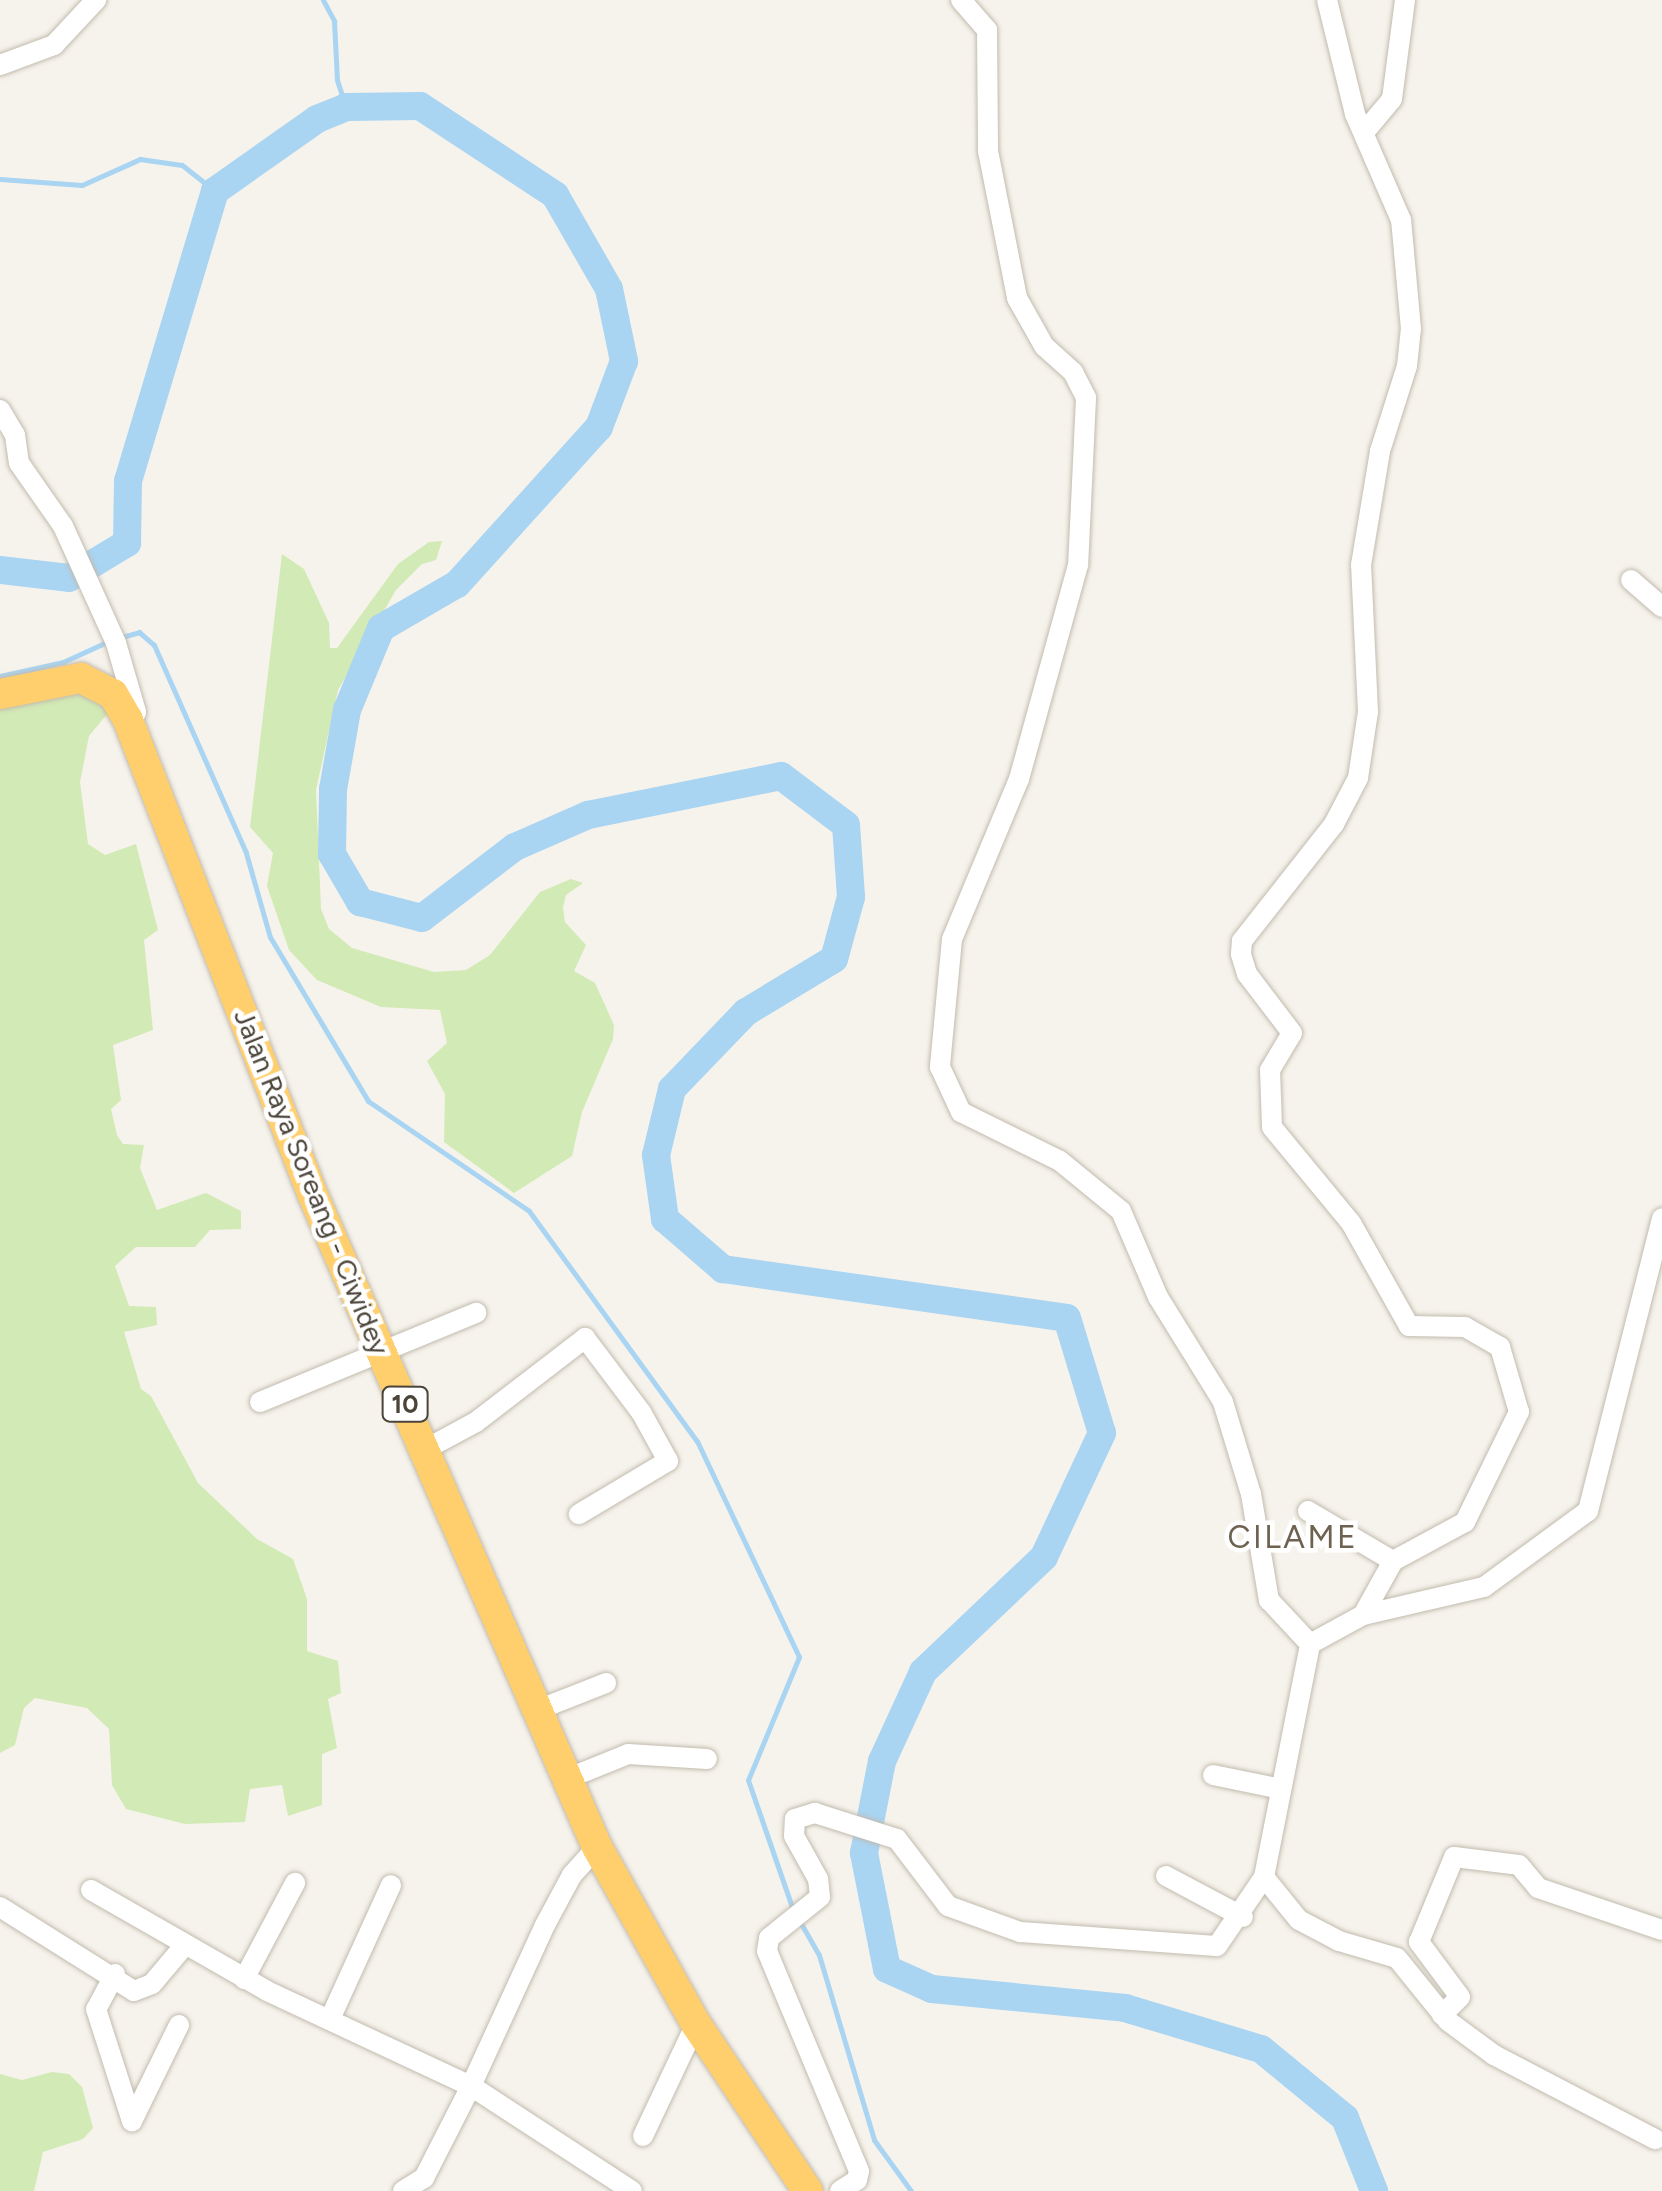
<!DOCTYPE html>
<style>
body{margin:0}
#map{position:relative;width:1662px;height:2191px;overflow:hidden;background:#f6f3ec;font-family:Figtree,sans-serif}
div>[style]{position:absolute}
.green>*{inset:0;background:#d2eab5}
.stream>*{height:5px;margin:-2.5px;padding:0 2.5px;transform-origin:2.5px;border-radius:2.5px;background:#a9d4f2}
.river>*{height:28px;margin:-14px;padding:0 14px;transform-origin:14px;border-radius:14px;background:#a9d4f2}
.roads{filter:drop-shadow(0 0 2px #c2bbae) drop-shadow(0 0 2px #c2bbae)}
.minor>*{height:20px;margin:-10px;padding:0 10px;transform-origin:10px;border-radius:10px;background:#fff}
.highway>*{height:30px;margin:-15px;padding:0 15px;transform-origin:15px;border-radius:15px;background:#ffcf6e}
span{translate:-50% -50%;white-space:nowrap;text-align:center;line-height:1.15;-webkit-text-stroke:9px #fff;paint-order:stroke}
.shield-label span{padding:2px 8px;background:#fff;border:2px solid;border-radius:8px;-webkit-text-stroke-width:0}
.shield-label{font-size:25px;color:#4b4439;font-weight:700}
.street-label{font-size:28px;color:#4b4439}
.quarter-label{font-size:32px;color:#6e6250;letter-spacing:2.5px}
</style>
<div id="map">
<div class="green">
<div style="clip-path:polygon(442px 541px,436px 560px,422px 564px,396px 590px,338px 690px,316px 790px,321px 909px,329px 929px,352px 948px,434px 972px,466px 970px,490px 955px,540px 892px,571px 879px,583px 883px,566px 895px,563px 907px,565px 922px,586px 945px,574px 971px,595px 983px,614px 1025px,613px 1039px,582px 1112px,572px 1156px,514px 1193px,444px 1142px,445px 1094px,427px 1061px,447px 1043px,440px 1010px,381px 1007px,317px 980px,289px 950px,267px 886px,273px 853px,250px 827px,282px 554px,304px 569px,329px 623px,330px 648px,337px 648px,398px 564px,429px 542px)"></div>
<div style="clip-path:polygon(73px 685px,110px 699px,108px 713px,89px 736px,80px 782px,88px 844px,105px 855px,136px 844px,158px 930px,144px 940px,153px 1030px,113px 1045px,121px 1100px,111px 1109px,117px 1135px,123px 1144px,144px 1145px,140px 1168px,157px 1210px,206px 1193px,241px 1211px,241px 1229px,210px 1230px,195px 1247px,136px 1247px,115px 1266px,129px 1306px,156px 1307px,157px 1325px,124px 1332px,141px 1389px,151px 1396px,198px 1483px,257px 1539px,293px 1559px,307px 1599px,307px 1651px,338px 1661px,341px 1693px,328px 1699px,337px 1748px,322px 1754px,322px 1805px,288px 1816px,282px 1785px,250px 1789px,245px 1822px,185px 1824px,126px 1809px,112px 1785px,109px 1729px,87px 1708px,35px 1698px,24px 1708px,15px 1745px,0 1753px,0 695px)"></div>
<div style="clip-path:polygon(52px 2072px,69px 2074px,82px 2087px,93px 2128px,83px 2139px,43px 2152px,34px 2191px,0 2191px,0 2074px,22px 2080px)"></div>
</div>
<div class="stream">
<div style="left:323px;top:0;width:24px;rotate:62deg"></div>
<div style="left:334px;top:21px;width:59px;rotate:87.1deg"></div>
<div style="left:337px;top:80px;width:28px;rotate:72deg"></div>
<div style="left:0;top:179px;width:82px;rotate:4.2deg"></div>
<div style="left:82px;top:185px;width:64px;rotate:-24.1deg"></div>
<div style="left:140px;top:159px;width:42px;rotate:8.1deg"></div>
<div style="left:182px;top:165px;width:42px;rotate:38.2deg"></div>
<div style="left:122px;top:637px;width:18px;rotate:-16deg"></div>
<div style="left:139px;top:632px;width:20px;rotate:41deg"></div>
<div style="left:154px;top:645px;width:227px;rotate:66.1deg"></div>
<div style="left:246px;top:853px;width:87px;rotate:74.1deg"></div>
<div style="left:270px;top:937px;width:191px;rotate:59.1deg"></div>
<div style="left:368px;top:1101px;width:195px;rotate:34.3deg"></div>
<div style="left:529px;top:1211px;width:285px;rotate:53.9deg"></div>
<div style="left:697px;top:1441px;width:239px;rotate:64.7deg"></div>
<div style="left:799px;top:1657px;width:133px;rotate:112.5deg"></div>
<div style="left:748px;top:1780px;width:138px;rotate:70.9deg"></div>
<div style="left:0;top:676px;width:65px;rotate:-12.5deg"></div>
<div style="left:63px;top:662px;width:53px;rotate:-24.6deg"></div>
<div style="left:799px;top:1920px;width:40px;rotate:60.3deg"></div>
<div style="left:819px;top:1955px;width:193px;rotate:73.4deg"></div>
<div style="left:874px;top:2140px;width:63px;rotate:54deg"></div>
</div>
<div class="river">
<div style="left:0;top:570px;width:69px;rotate:6.6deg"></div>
<div style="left:69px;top:578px;width:68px;rotate:-31.1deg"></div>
<div style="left:127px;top:543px;width:62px;rotate:-89.1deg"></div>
<div style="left:128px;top:481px;width:303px;rotate:-73.3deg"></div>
<div style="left:215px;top:191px;width:125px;rotate:-35.2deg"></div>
<div style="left:317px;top:119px;width:31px;rotate:-22deg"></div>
<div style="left:346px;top:107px;width:74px;rotate:-0.8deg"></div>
<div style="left:420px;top:106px;width:162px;rotate:33.4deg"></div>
<div style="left:555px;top:195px;width:108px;rotate:60.1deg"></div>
<div style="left:609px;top:289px;width:74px;rotate:78.2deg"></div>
<div style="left:624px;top:361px;width:71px;rotate:110.7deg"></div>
<div style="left:599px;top:427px;width:212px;rotate:132.1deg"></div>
<div style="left:457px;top:584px;width:88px;rotate:149.9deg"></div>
<div style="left:381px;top:628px;width:89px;rotate:112.5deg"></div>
<div style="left:347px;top:710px;width:80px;rotate:100deg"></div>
<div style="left:333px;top:789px;width:65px;rotate:90.9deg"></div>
<div style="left:332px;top:854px;width:56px;rotate:59.7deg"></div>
<div style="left:360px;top:902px;width:64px;rotate:14.5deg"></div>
<div style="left:422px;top:918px;width:117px;rotate:-37.4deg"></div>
<div style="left:515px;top:847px;width:80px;rotate:-23.7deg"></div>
<div style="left:588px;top:815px;width:197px;rotate:-11.4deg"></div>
<div style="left:781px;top:776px;width:81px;rotate:37deg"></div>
<div style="left:846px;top:825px;width:72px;rotate:86deg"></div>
<div style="left:851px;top:897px;width:64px;rotate:105.3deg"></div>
<div style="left:834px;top:959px;width:103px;rotate:148.9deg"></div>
<div style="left:746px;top:1012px;width:107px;rotate:133.9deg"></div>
<div style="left:672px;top:1089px;width:68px;rotate:103.6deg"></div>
<div style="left:656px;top:1155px;width:65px;rotate:82deg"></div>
<div style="left:665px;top:1219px;width:77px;rotate:40.8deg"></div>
<div style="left:723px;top:1269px;width:347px;rotate:8.1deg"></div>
<div style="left:1067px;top:1318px;width:120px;rotate:73.1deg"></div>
<div style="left:1102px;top:1433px;width:137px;rotate:115.1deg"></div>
<div style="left:1044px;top:1557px;width:167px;rotate:136.5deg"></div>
<div style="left:923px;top:1672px;width:98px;rotate:114.7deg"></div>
<div style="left:882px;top:1761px;width:94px;rotate:101.1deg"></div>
<div style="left:864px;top:1853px;width:118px;rotate:78.8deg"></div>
<div style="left:887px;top:1969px;width:49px;rotate:24deg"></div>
<div style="left:932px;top:1989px;width:194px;rotate:5.6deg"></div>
<div style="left:1125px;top:2008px;width:142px;rotate:16.8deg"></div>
<div style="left:1261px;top:2049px;width:109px;rotate:39.4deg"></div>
<div style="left:1345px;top:2118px;width:79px;rotate:68.3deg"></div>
</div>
<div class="roads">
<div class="minor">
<div style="left:961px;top:0;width:40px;rotate:49deg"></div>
<div style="left:987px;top:30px;width:121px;rotate:89.5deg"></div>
<div style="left:988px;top:151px;width:150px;rotate:78.8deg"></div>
<div style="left:1017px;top:298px;width:55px;rotate:60.6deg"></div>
<div style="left:1044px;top:346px;width:39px;rotate:42deg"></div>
<div style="left:1073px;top:372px;width:29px;rotate:63deg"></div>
<div style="left:1086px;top:398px;width:167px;rotate:92.7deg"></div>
<div style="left:1078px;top:565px;width:222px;rotate:105.4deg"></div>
<div style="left:1019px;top:779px;width:173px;rotate:112.7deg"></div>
<div style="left:952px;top:939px;width:129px;rotate:95.4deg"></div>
<div style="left:940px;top:1067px;width:50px;rotate:65deg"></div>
<div style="left:961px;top:1112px;width:110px;rotate:26.3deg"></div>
<div style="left:1060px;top:1161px;width:79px;rotate:39.3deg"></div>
<div style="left:1121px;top:1211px;width:94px;rotate:66.7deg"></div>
<div style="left:1158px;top:1297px;width:123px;rotate:58.2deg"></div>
<div style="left:1223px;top:1402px;width:96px;rotate:73.1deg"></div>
<div style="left:1251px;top:1494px;width:108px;rotate:80.4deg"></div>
<div style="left:1269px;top:1600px;width:60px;rotate:47deg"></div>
<div style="left:0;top:65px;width:58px;rotate:-20.3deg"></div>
<div style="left:54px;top:45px;width:62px;rotate:-47deg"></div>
<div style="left:1366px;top:130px;width:40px;rotate:-50deg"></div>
<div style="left:1392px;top:99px;width:100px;rotate:-82.5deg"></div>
<div style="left:0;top:410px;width:29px;rotate:59deg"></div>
<div style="left:15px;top:435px;width:28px;rotate:82deg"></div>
<div style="left:19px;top:463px;width:77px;rotate:55.1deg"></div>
<div style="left:63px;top:526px;width:128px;rotate:65.6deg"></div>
<div style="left:116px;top:643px;width:72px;rotate:73.8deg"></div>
<div style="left:136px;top:712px;width:8px;rotate:130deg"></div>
<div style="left:1631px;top:580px;width:41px;rotate:41.1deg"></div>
<div style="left:260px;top:1402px;width:234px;rotate:-22.4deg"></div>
<div style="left:426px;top:1449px;width:57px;rotate:-28.4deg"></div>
<div style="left:476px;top:1422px;width:138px;rotate:-37.6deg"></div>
<div style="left:585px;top:1338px;width:93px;rotate:52.9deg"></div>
<div style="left:641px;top:1412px;width:56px;rotate:61.1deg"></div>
<div style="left:668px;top:1461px;width:104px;rotate:149.2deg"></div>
<div style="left:1308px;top:1511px;width:99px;rotate:30.5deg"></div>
<div style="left:1363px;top:1615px;width:124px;rotate:-13deg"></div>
<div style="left:1484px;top:1587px;width:129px;rotate:-36.2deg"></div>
<div style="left:1588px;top:1511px;width:302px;rotate:-75.8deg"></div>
<div style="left:1310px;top:1644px;width:60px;rotate:-28.7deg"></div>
<div style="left:1363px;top:1615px;width:62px;rotate:-60.9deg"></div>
<div style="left:1393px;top:1561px;width:82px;rotate:-28.4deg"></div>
<div style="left:1465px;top:1522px;width:123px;rotate:-63.9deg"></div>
<div style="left:1519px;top:1412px;width:68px;rotate:-106.3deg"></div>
<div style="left:1500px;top:1347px;width:40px;rotate:-150.3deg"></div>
<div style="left:1465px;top:1327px;width:56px;rotate:-179deg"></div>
<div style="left:1409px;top:1326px;width:118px;rotate:-119.4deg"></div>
<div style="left:1351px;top:1223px;width:124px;rotate:-129.5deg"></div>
<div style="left:1272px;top:1127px;width:57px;rotate:-92deg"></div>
<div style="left:1270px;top:1070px;width:43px;rotate:-59.3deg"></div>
<div style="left:1292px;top:1033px;width:74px;rotate:-127.3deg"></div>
<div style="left:1247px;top:974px;width:21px;rotate:-107deg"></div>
<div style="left:1241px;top:954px;width:13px;rotate:-86deg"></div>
<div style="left:1242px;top:941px;width:149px;rotate:-51.8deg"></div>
<div style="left:1334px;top:824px;width:52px;rotate:-62.4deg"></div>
<div style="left:1358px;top:778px;width:67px;rotate:-81.4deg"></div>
<div style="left:1368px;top:712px;width:147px;rotate:-92.7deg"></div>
<div style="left:1361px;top:565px;width:116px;rotate:-80.5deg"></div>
<div style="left:1380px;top:451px;width:89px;rotate:-72.4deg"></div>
<div style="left:1407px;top:366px;width:37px;rotate:-84deg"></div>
<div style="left:1411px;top:329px;width:109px;rotate:-95.2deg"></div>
<div style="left:1401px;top:220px;width:116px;rotate:-113.5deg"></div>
<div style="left:1355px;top:114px;width:117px;rotate:-103.8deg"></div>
<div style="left:540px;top:1709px;width:71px;rotate:-21.5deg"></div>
<div style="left:1213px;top:1775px;width:69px;rotate:11.6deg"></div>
<div style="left:569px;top:1778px;width:64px;rotate:-22.1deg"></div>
<div style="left:628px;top:1754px;width:79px;rotate:3.6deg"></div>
<div style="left:1166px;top:1876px;width:87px;rotate:28deg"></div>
<div style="left:1264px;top:1877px;width:55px;rotate:50.9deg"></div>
<div style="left:1299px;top:1920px;width:45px;rotate:27.7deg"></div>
<div style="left:1339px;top:1941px;width:60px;rotate:16.3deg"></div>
<div style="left:1397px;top:1958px;width:81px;rotate:51deg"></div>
<div style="left:1448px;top:2021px;width:57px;rotate:36.5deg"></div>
<div style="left:1494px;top:2055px;width:182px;rotate:27.6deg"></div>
<div style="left:91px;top:1890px;width:203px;rotate:29.8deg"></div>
<div style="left:267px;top:1991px;width:225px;rotate:25deg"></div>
<div style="left:471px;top:2086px;width:177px;rotate:-65.3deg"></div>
<div style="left:545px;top:1925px;width:57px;rotate:-61.6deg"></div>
<div style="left:572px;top:1875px;width:38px;rotate:-48deg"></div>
<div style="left:0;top:1907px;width:158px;rotate:32.1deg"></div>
<div style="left:134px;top:1991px;width:19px;rotate:-21deg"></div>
<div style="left:152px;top:1984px;width:50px;rotate:-49.9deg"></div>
<div style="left:115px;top:1974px;width:40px;rotate:118deg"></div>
<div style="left:96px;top:2009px;width:118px;rotate:72.2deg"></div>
<div style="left:132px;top:2121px;width:107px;rotate:-63.9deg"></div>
<div style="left:244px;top:1979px;width:109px;rotate:-62deg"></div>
<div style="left:1442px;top:2015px;width:25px;rotate:-45deg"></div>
<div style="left:1460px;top:1997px;width:69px;rotate:-126.7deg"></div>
<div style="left:1419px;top:1942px;width:92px;rotate:-67.6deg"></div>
<div style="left:1454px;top:1857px;width:65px;rotate:7deg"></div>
<div style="left:1519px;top:1865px;width:30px;rotate:50deg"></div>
<div style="left:1538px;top:1888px;width:131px;rotate:18.7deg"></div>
<div style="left:330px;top:2019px;width:147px;rotate:-65.5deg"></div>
<div style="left:643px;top:2136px;width:124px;rotate:-64.7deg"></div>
<div style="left:403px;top:2191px;width:25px;rotate:-32deg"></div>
<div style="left:424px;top:2178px;width:103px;rotate:-62.9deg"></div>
<div style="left:471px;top:2086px;width:192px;rotate:33.1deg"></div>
<div style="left:840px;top:2191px;width:20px;rotate:-33deg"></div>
<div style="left:857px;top:2180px;width:9px;rotate:-77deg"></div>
<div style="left:859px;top:2171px;width:238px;rotate:-112.7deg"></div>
<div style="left:767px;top:1951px;width:13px;rotate:-81deg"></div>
<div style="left:769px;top:1938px;width:65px;rotate:-38.8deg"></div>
<div style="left:820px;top:1897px;width:18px;rotate:-96deg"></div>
<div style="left:818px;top:1879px;width:49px;rotate:-119.2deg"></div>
<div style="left:794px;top:1836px;width:17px;rotate:-87deg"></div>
<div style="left:795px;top:1819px;width:21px;rotate:-17deg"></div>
<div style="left:815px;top:1813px;width:86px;rotate:17.6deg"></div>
<div style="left:897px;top:1839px;width:84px;rotate:52.7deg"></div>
<div style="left:948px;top:1906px;width:77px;rotate:19.9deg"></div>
<div style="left:1020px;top:1932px;width:197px;rotate:4.1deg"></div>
<div style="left:1217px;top:1946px;width:83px;rotate:-55.7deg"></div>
<div style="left:1264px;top:1877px;width:237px;rotate:-78.8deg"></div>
</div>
<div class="highway">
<div style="left:0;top:694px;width:83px;rotate:-11.2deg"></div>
<div style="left:81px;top:678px;width:36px;rotate:27deg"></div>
<div style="left:113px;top:694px;width:30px;rotate:60deg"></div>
<div style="left:128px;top:720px;width:508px;rotate:68.74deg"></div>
<div style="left:312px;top:1193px;width:713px;rotate:66.45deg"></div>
<div style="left:597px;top:1847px;width:203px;rotate:60.8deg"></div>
<div style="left:696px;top:2024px;width:201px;rotate:56.2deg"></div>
</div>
</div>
<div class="shield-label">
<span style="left:405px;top:1404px">10</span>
</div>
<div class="street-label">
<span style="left:312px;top:1182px;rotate:68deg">Jalan Raya Soreang - Ciwidey</span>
</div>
<div class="quarter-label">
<span style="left:1293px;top:1537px">CILAME</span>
</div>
</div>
